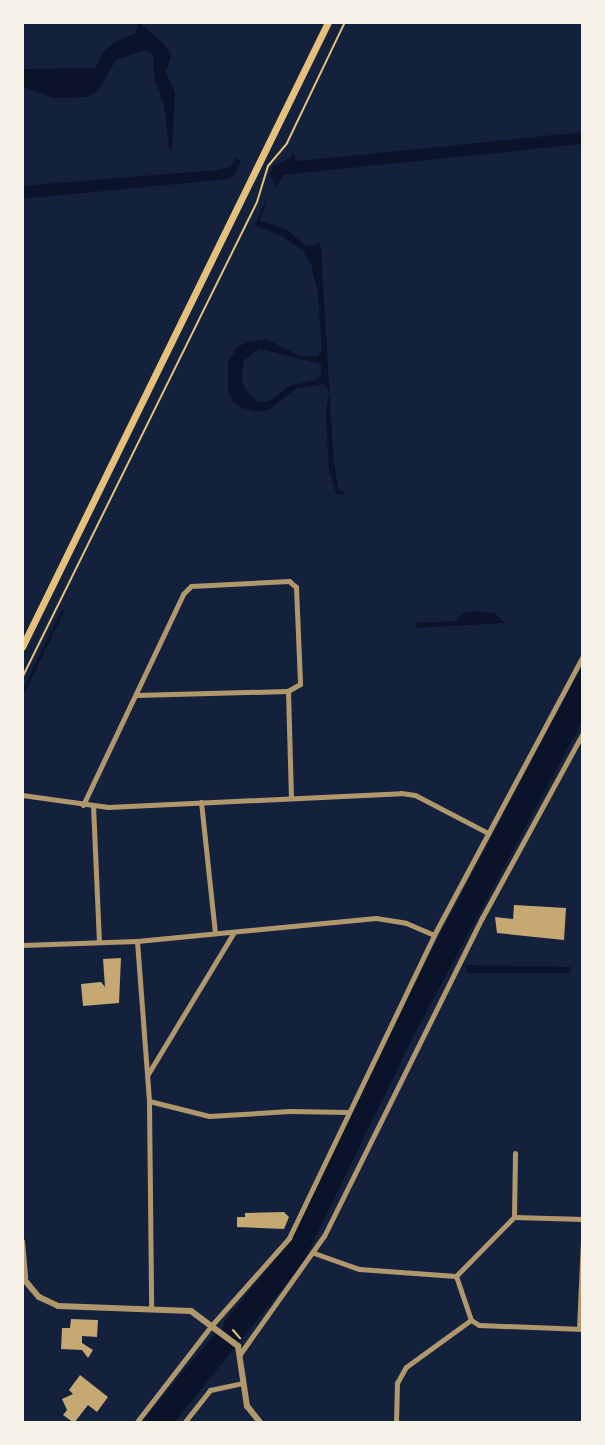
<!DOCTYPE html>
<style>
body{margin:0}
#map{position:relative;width:605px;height:1445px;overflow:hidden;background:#14213d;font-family:"Golos Text",sans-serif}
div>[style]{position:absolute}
.water>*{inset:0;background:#0b132b}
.stream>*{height:3px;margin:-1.5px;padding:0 1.5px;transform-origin:1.5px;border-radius:1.5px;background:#0b132b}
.building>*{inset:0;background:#c6a872}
.path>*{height:2px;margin:-1px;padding:0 1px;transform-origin:1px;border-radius:1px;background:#e5c07b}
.minor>*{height:5px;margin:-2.5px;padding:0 2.5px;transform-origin:2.5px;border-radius:2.5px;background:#b1986c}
.tertiary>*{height:6px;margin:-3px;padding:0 3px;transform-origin:3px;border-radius:3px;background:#b1986c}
.secondary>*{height:7px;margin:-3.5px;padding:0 3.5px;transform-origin:3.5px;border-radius:3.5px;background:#e5c07b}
span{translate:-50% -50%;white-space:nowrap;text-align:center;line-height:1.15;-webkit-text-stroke:8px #f6f1e7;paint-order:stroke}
.frame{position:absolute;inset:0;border:24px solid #f6f1e7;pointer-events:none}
</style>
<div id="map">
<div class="water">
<div style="clip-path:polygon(138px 22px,163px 43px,171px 55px,166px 72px,175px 93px,172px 151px,169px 148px,164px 105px,155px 82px,153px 54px,146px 50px,116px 60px,98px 91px,88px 97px,53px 98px,22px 86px,22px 69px,95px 68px,104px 51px,115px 42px,136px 33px)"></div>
<div style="clip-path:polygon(583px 132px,583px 144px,283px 175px,276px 188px,270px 173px,273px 166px,291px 158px,294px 150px,295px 160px,299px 161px)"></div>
<div style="clip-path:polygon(236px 158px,241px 161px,235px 175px,228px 179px,22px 199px,22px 186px,215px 170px,230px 167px)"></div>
<div style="clip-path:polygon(evenodd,267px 199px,260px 221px,288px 230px,304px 245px,314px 246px,319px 242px,321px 249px,333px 451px,338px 489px,347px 494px,337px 495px,329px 472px,326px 409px,329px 393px,325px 384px,297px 388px,270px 409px,259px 412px,242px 408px,233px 402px,228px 392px,228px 363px,237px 347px,248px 342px,266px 339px,300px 356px,318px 356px,322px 349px,318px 294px,311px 264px,303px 251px,282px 236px,254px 225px,267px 199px,259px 349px,321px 364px,321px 375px,315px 380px,289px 386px,268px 402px,256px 401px,245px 389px,242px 379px,244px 360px,259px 349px)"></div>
<div style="clip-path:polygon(478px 611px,495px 613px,505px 623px,416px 628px,416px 623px,456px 621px,463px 613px)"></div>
<div style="clip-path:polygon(583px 663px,583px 720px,413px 1037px,303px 1263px,174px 1423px,141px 1423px,211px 1338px,223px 1329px,224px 1322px,291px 1240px,426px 961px)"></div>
<div style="clip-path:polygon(466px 965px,571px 967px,571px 970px,568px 973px,466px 973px)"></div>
</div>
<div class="stream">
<div style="left:22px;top:693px;width:91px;rotate:-64deg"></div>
</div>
<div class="building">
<div style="clip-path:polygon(514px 905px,566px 908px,564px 940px,497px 933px,495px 917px,513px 919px)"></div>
<div style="clip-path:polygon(121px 958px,119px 1003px,83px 1006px,81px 984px,101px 982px,105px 987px,103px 959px)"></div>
<div style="clip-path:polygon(284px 1212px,289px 1217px,284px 1229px,237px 1227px,237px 1217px,245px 1217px,245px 1213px)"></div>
<div style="clip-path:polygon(71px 1319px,98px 1320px,97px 1337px,82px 1336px,82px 1343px,93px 1350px,88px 1358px,82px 1350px,61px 1349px,62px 1328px,70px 1328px)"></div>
<div style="clip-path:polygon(80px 1375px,108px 1397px,97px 1412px,88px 1405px,74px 1423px,63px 1415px,67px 1410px,62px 1399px,73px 1394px,69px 1390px)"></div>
</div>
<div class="path">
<div style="left:22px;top:678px;width:531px;rotate:-63.72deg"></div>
<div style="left:257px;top:202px;width:38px;rotate:-73deg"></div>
<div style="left:268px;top:166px;width:30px;rotate:-50deg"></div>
<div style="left:287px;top:143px;width:134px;rotate:-64.4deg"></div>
<div style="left:233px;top:1330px;width:11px;rotate:49deg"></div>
</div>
<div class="minor">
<div style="left:136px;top:695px;width:152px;rotate:-1.5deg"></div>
<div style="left:22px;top:795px;width:87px;rotate:7.9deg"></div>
<div style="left:108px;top:807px;width:293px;rotate:-2.7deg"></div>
<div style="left:401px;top:793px;width:14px;rotate:8deg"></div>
<div style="left:415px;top:795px;width:82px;rotate:27.5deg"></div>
<div style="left:201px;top:802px;width:132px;rotate:83.9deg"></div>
<div style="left:83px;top:805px;width:233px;rotate:-64.6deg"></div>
<div style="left:183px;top:594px;width:11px;rotate:-45deg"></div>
<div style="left:191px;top:586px;width:98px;rotate:-2.9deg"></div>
<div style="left:289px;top:581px;width:9px;rotate:41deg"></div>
<div style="left:296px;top:587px;width:97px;rotate:87.6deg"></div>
<div style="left:300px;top:684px;width:14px;rotate:150deg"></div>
<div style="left:288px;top:691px;width:107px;rotate:88.4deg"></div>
<div style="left:93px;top:805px;width:137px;rotate:87.5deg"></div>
<div style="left:137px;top:941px;width:160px;rotate:85.7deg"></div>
<div style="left:149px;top:1101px;width:207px;rotate:89.4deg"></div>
<div style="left:22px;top:945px;width:115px;rotate:-2deg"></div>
<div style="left:137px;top:941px;width:240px;rotate:-5.5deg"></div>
<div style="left:376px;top:918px;width:30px;rotate:9deg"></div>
<div style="left:406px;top:923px;width:30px;rotate:23deg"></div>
<div style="left:148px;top:1074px;width:166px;rotate:-58.8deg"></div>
<div style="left:149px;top:1101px;width:62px;rotate:14deg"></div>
<div style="left:209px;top:1116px;width:81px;rotate:-3.5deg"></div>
<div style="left:290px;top:1111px;width:58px;rotate:1deg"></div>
<div style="left:514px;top:1217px;width:69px;rotate:1.7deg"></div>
<div style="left:22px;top:1241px;width:36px;rotate:85deg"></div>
<div style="left:314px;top:1253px;width:48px;rotate:19.6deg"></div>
<div style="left:359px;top:1269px;width:97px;rotate:4.1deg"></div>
<div style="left:471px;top:1320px;width:46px;rotate:-108.8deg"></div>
<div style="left:456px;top:1276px;width:83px;rotate:-45.5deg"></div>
<div style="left:514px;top:1217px;width:64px;rotate:-89.1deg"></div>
<div style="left:471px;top:1320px;width:9px;rotate:32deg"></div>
<div style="left:479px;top:1325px;width:104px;rotate:2.2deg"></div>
<div style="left:579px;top:1328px;width:87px;rotate:-87.4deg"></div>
<div style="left:240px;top:1354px;width:145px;rotate:-54.6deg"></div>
<div style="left:324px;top:1236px;width:355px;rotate:-63.6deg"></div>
<div style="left:482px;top:918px;width:211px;rotate:-61.4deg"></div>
<div style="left:136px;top:1423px;width:123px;rotate:-52.3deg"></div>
<div style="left:211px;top:1326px;width:118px;rotate:-48.4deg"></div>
<div style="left:289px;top:1238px;width:336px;rotate:-64.4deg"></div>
<div style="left:434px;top:935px;width:316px;rotate:-61.9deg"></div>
<div style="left:184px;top:1423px;width:42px;rotate:-51.8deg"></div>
<div style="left:210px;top:1390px;width:33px;rotate:-12deg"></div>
<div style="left:396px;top:1423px;width:40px;rotate:-88.6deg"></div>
<div style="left:397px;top:1383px;width:18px;rotate:-61deg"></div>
<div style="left:406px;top:1367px;width:80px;rotate:-35.9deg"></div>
</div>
<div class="tertiary">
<div style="left:22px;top:1277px;width:26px;rotate:50deg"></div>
<div style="left:39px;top:1297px;width:21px;rotate:25deg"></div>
<div style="left:58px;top:1306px;width:133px;rotate:2.2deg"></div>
<div style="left:191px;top:1311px;width:59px;rotate:36.7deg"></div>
<div style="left:238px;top:1346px;width:61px;rotate:81.5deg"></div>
<div style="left:247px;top:1406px;width:22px;rotate:51deg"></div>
</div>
<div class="secondary">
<div style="left:22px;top:647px;width:696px;rotate:-63.91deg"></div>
</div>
<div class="frame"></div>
</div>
